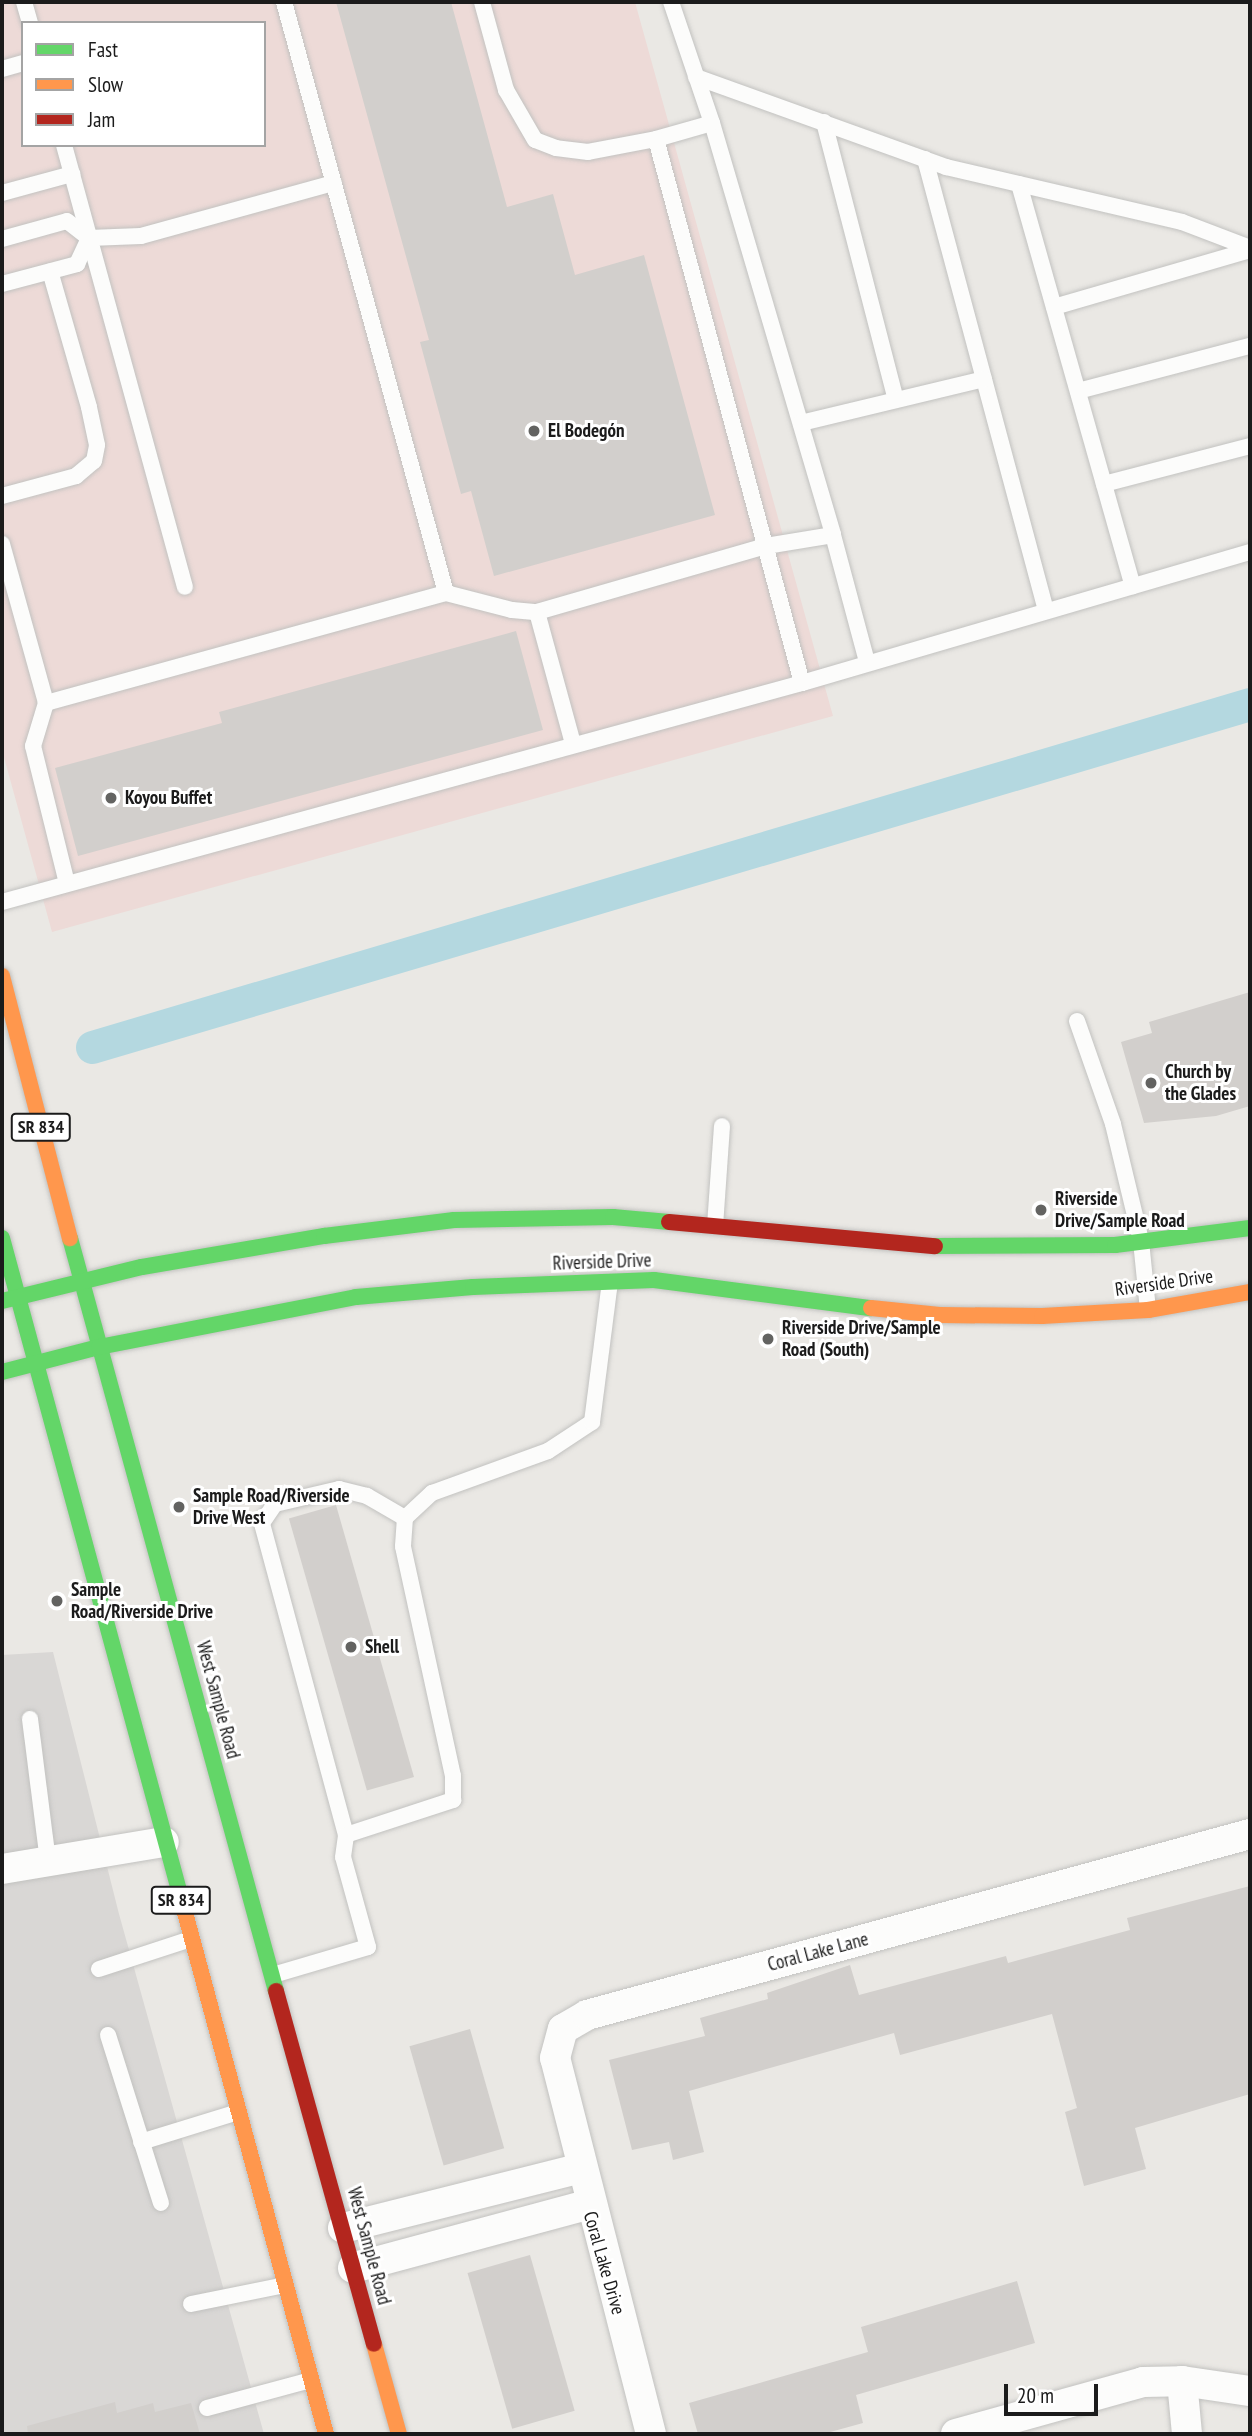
<!DOCTYPE html>
<meta charset="utf-8">
<style>
body{margin:0}
#map{position:relative;width:1252px;height:2436px;overflow:hidden;background:#eae8e4;font-family:"PT Sans Narrow",sans-serif}
div>[style]{position:absolute}
.residential>*{inset:0;background:#d9d7d5}
.commercial>*{inset:0;background:#eddad7}
.canal>*{height:33px;margin:-16.5px;padding:0 16.5px;transform-origin:16.5px;border-radius:16.5px;background:#b4d8e0}
.building>*{inset:0;background:#d2cfcc;transform-origin:0 0}
.roads{filter:drop-shadow(0 0 2px #c2c2c0) drop-shadow(0 0 2px #c2c2c0)}
.lane>*{height:16px;margin:-8px;padding:0 8px;transform-origin:8px;border-radius:8px;background:#fcfcfb}
.street>*{height:30px;margin:-15px;padding:0 15px;transform-origin:15px;border-radius:15px;background:#fcfcfb}
.fast>*{height:16px;margin:-8px;padding:0 8px;transform-origin:8px;border-radius:8px;background:#63d668}
.slow>*{height:16px;margin:-8px;padding:0 8px;transform-origin:8px;border-radius:8px;background:#ff974d}
.jam>*{height:16px;margin:-8px;padding:0 8px;transform-origin:8px;border-radius:8px;background:#b3261e}
.dots>*{width:19px;height:19px;translate:-50% -50%;box-sizing:border-box;border:4px solid #fff;border-radius:50%}
span{translate:-50% -50%;white-space:nowrap;text-align:center;line-height:1.15;-webkit-text-stroke:6px #fff;paint-order:stroke}
.shield-label span{padding:2px 5px;background:#fff;border:2px solid;border-radius:5px;-webkit-text-stroke-width:0}
.shield-label{font-size:18px;color:#1b1b1b;font-weight:700}
.poi-label{font-size:19px;color:#1b1b1b;font-weight:700}
.left{translate:0 -50%;text-align:left}
.street-label{font-size:19px;color:#1b1b1b}
.frame{position:absolute;inset:0;border:4px solid #1b1b1b;pointer-events:none}
.legend{position:absolute;left:21px;top:21px;width:245px;height:126px;box-sizing:border-box;background:#fff;border:2px solid #a4a4a4;margin:0;padding:9px 12px;list-style:none;font-size:21px;color:#1b1b1b}
.legend li{display:flex;align-items:center;gap:14px;height:35px}
.legend b{width:35px;border:2px solid #a4a4a4}
.scale{position:absolute;left:1004px;top:2384px;width:94px;height:32px;box-sizing:border-box;border:4px solid #1b1b1b;border-top:0;padding-left:9px;font-size:21px;line-height:24px;white-space:nowrap;color:#1b1b1b;-webkit-text-stroke:5px #fff;paint-order:stroke}
</style>
<div id="map">
<div class="residential">
<div style="clip-path:polygon(53px 1652px,119px 1914px,264px 2434px,2px 2434px,2px 1655px)"></div>
</div>
<div class="commercial">
<div style="clip-path:polygon(evenodd,2px 2px,635px 2px,833px 716px,52px 932px,2px 750px,2px 2px,23px 23px,264px 23px,264px 145px,23px 145px,23px 23px)"></div>
</div>
<div class="canal">
<div style="left:92px;top:1047px;width:1208px;rotate:-16.5deg"></div>
</div>
<div class="building">
<div style="clip-path:polygon(336px 2px,451px 2px,507px 207px,553px 194px,575px 275px,644px 255px,715px 515px,494px 576px,471px 491px,461px 494px,420px 342px,429px 340px)"></div>
<div style="clip-path:polygon(516px 631px,543px 730px,78px 856px,55px 768px,222px 723px,219px 712px)"></div>
<div style="clip-path:polygon(1250px 992px,1250px 1106px,1216px 1116px,1144px 1123px,1121px 1042px,1152px 1033px,1149px 1022px)"></div>
<div style="left:336px;top:1505px;width:283px;height:49px;rotate:74deg"></div>
<div style="clip-path:polygon(1250px 1886px,1250px 2094px,1135px 2128px,1146px 2169px,1084px 2186px,1065px 2112px,1077px 2108px,1052px 2014px,900px 2055px,894px 2033px,689px 2091px,704px 2152px,673px 2160px,669px 2142px,632px 2150px,609px 2060px,705px 2036px,700px 2018px,768px 1999px,767px 1993px,850px 1965px,859px 1995px,1006px 1956px,1008px 1963px,1130px 1930px,1127px 1918px)"></div>
<div style="left:470px;top:2029px;width:124px;height:63px;rotate:74deg"></div>
<div style="left:530px;top:2255px;width:162px;height:65px;rotate:74deg"></div>
<div style="clip-path:polygon(1017px 2281px,1035px 2343px,856px 2395px,863px 2423px,823px 2434px,698px 2434px,689px 2403px,868px 2352px,861px 2327px)"></div>
<div style="clip-path:polygon(115px 2402px,117px 2413px,153px 2403px,155px 2412px,191px 2403px,200px 2434px,28px 2434px,27px 2426px)"></div>
</div>
<div class="roads">
<div class="lane">
<div style="left:24px;top:2px;width:22px;rotate:74deg"></div>
<div style="left:2px;top:69px;width:22px;rotate:-16deg"></div>
<div style="left:696px;top:77px;width:266px;rotate:19.8deg"></div>
<div style="left:946px;top:167px;width:242px;rotate:13.1deg"></div>
<div style="left:1182px;top:222px;width:73px;rotate:20.9deg"></div>
<div style="left:824px;top:122px;width:287px;rotate:75.5deg"></div>
<div style="left:712px;top:123px;width:429px;rotate:73.6deg"></div>
<div style="left:656px;top:139px;width:58px;rotate:-15.9deg"></div>
<div style="left:712px;top:123px;width:128px;rotate:-108.7deg"></div>
<div style="left:64px;top:145px;width:458px;rotate:74.7deg"></div>
<div style="left:925px;top:159px;width:468px;rotate:75deg"></div>
<div style="left:1019px;top:184px;width:418px;rotate:74.2deg"></div>
<div style="left:2px;top:193px;width:73px;rotate:-15.2deg"></div>
<div style="left:2px;top:239px;width:67px;rotate:-15.5deg"></div>
<div style="left:67px;top:221px;width:28px;rotate:38deg"></div>
<div style="left:89px;top:238px;width:52px;rotate:-2.2deg"></div>
<div style="left:141px;top:236px;width:200px;rotate:-15.4deg"></div>
<div style="left:2px;top:284px;width:78px;rotate:-14.9deg"></div>
<div style="left:77px;top:264px;width:29px;rotate:-65deg"></div>
<div style="left:1054px;top:307px;width:204px;rotate:-16.2deg"></div>
<div style="left:1078px;top:391px;width:178px;rotate:-14.7deg"></div>
<div style="left:801px;top:423px;width:188px;rotate:-13.5deg"></div>
<div style="left:1104px;top:484px;width:151px;rotate:-14.6deg"></div>
<div style="left:2px;top:496px;width:77px;rotate:-15.1deg"></div>
<div style="left:76px;top:476px;width:23px;rotate:-40deg"></div>
<div style="left:94px;top:461px;width:16px;rotate:-79deg"></div>
<div style="left:97px;top:445px;width:39px;rotate:-102deg"></div>
<div style="left:89px;top:407px;width:141px;rotate:-106deg"></div>
<div style="left:2px;top:544px;width:165px;rotate:74.5deg"></div>
<div style="left:46px;top:703px;width:415px;rotate:-15.4deg"></div>
<div style="left:446px;top:593px;width:613px;rotate:-105.33deg"></div>
<div style="left:446px;top:593px;width:68px;rotate:14.4deg"></div>
<div style="left:512px;top:610px;width:25px;rotate:5deg"></div>
<div style="left:537px;top:612px;width:137px;rotate:74.7deg"></div>
<div style="left:537px;top:612px;width:238px;rotate:-16.1deg"></div>
<div style="left:766px;top:546px;width:68px;rotate:-9.3deg"></div>
<div style="left:833px;top:535px;width:131px;rotate:75deg"></div>
<div style="left:802px;top:683px;width:467px;rotate:-16.3deg"></div>
<div style="left:46px;top:703px;width:45px;rotate:106.8deg"></div>
<div style="left:33px;top:746px;width:141px;rotate:76.1deg"></div>
<div style="left:2px;top:902px;width:829px;rotate:-15.31deg"></div>
<div style="left:802px;top:683px;width:563px;rotate:-105.02deg"></div>
<div style="left:656px;top:139px;width:69px;rotate:169.2deg"></div>
<div style="left:588px;top:152px;width:32px;rotate:-173deg"></div>
<div style="left:556px;top:148px;width:22px;rotate:-159deg"></div>
<div style="left:535px;top:140px;width:58px;rotate:-120.1deg"></div>
<div style="left:506px;top:90px;width:91px;rotate:-105.3deg"></div>
<div style="left:1077px;top:1021px;width:109px;rotate:70.7deg"></div>
<div style="left:1113px;top:1124px;width:120px;rotate:76.5deg"></div>
<div style="left:1141px;top:1241px;width:69px;rotate:84.2deg"></div>
<div style="left:715px;top:1226px;width:100px;rotate:-86deg"></div>
<div style="left:30px;top:1719px;width:143px;rotate:82.8deg"></div>
<div style="left:346px;top:1835px;width:323px;rotate:-105.1deg"></div>
<div style="left:262px;top:1523px;width:23px;rotate:-56deg"></div>
<div style="left:275px;top:1504px;width:66px;rotate:-13.2deg"></div>
<div style="left:339px;top:1489px;width:29px;rotate:14deg"></div>
<div style="left:367px;top:1496px;width:44px;rotate:30.1deg"></div>
<div style="left:99px;top:1969px;width:97px;rotate:-18.1deg"></div>
<div style="left:273px;top:1975px;width:99px;rotate:-16.4deg"></div>
<div style="left:368px;top:1947px;width:93px;rotate:-105.5deg"></div>
<div style="left:343px;top:1857px;width:22px;rotate:-82deg"></div>
<div style="left:346px;top:1835px;width:113px;rotate:-18.1deg"></div>
<div style="left:453px;top:1800px;width:24px;rotate:-90deg"></div>
<div style="left:453px;top:1776px;width:235px;rotate:-102.3deg"></div>
<div style="left:403px;top:1546px;width:28px;rotate:-86deg"></div>
<div style="left:405px;top:1518px;width:37px;rotate:-43deg"></div>
<div style="left:432px;top:1493px;width:123px;rotate:-19.9deg"></div>
<div style="left:548px;top:1451px;width:53px;rotate:-33.4deg"></div>
<div style="left:592px;top:1422px;width:141px;rotate:-82.7deg"></div>
<div style="left:108px;top:2035px;width:176px;rotate:72.5deg"></div>
<div style="left:141px;top:2142px;width:102px;rotate:-17.2deg"></div>
<div style="left:191px;top:2304px;width:96px;rotate:-11.4deg"></div>
<div style="left:207px;top:2408px;width:108px;rotate:-15.1deg"></div>
</div>
<div class="street">
<div style="left:2px;top:1869px;width:164px;rotate:-9.5deg"></div>
<div style="left:343px;top:2228px;width:246px;rotate:-14.1deg"></div>
<div style="left:353px;top:2268px;width:245px;rotate:-15.1deg"></div>
<div style="left:1182px;top:2381px;width:53px;rotate:84.6deg"></div>
<div style="left:651px;top:2434px;width:388px;rotate:-104.3deg"></div>
<div style="left:555px;top:2058px;width:30px;rotate:-75deg"></div>
<div style="left:563px;top:2029px;width:28px;rotate:-30deg"></div>
<div style="left:587px;top:2015px;width:687px;rotate:-15.27deg"></div>
<div style="left:956px;top:2434px;width:194px;rotate:-15.5deg"></div>
<div style="left:1143px;top:2382px;width:39px;rotate:-1deg"></div>
<div style="left:1182px;top:2381px;width:69px;rotate:8.4deg"></div>
</div>
<div class="fast">
<div style="left:2px;top:1238px;width:695px;rotate:74.82deg"></div>
<div style="left:70px;top:1238px;width:781px;rotate:74.7deg"></div>
<div style="left:935px;top:1246px;width:180px;rotate:-0.3deg"></div>
<div style="left:1115px;top:1245px;width:136px;rotate:-7.2deg"></div>
<div style="left:2px;top:1301px;width:144px;rotate:-13.7deg"></div>
<div style="left:142px;top:1267px;width:185px;rotate:-9.7deg"></div>
<div style="left:324px;top:1236px;width:131px;rotate:-7deg"></div>
<div style="left:454px;top:1220px;width:159px;rotate:-1.1deg"></div>
<div style="left:613px;top:1217px;width:56px;rotate:5.1deg"></div>
<div style="left:2px;top:1372px;width:100px;rotate:-14.5deg"></div>
<div style="left:99px;top:1347px;width:262px;rotate:-11deg"></div>
<div style="left:356px;top:1297px;width:117px;rotate:-4.9deg"></div>
<div style="left:473px;top:1287px;width:181px;rotate:-2.2deg"></div>
<div style="left:654px;top:1280px;width:219px;rotate:7.4deg"></div>
</div>
<div class="slow">
<div style="left:2px;top:976px;width:271px;rotate:75.5deg"></div>
<div style="left:871px;top:1308px;width:69px;rotate:5.8deg"></div>
<div style="left:940px;top:1315px;width:102px;rotate:0.6deg"></div>
<div style="left:1042px;top:1316px;width:106px;rotate:-3.2deg"></div>
<div style="left:1148px;top:1310px;width:104px;rotate:-10deg"></div>
<div style="left:184px;top:1909px;width:544px;rotate:74.86deg"></div>
<div style="left:374px;top:2344px;width:93px;rotate:74.5deg"></div>
</div>
<div class="jam">
<div style="left:669px;top:1222px;width:267px;rotate:5.2deg"></div>
<div style="left:276px;top:1991px;width:366px;rotate:74.5deg"></div>
</div>
</div>
<div class="dots">
<div style="left:534px;top:431px;background:#636361"></div>
<div style="left:111px;top:798px;background:#636361"></div>
<div style="left:1151px;top:1083px;background:#636361"></div>
<div style="left:1041px;top:1210px;background:#636361"></div>
<div style="left:768px;top:1339px;background:#636361"></div>
<div style="left:179px;top:1507px;background:#636361"></div>
<div style="left:57px;top:1601px;background:#636361"></div>
<div style="left:351px;top:1647px;background:#636361"></div>
</div>
<div class="shield-label">
<span style="left:41px;top:1127px">SR 834</span>
<span style="left:181px;top:1900px">SR 834</span>
</div>
<div class="poi-label">
<span class="left" style="left:548px;top:431px">El Bodegón</span>
<span class="left" style="left:125px;top:798px">Koyou Buffet</span>
<span class="left" style="left:1165px;top:1083px">Church by<br>the Glades</span>
<span class="left" style="left:1055px;top:1210px">Riverside<br>Drive/Sample Road</span>
<span class="left" style="left:782px;top:1339px">Riverside Drive/Sample<br>Road (South)</span>
<span class="left" style="left:193px;top:1507px">Sample Road/Riverside<br>Drive West</span>
<span class="left" style="left:71px;top:1601px">Sample<br>Road/Riverside Drive</span>
<span class="left" style="left:365px;top:1647px">Shell</span>
</div>
<div class="street-label">
<span style="left:602px;top:1262px;rotate:-2deg">Riverside Drive</span>
<span style="left:1164px;top:1283px;rotate:-8deg">Riverside Drive</span>
<span style="left:218px;top:1700px;rotate:75deg">West Sample Road</span>
<span style="left:818px;top:1952px;rotate:-15deg">Coral Lake Lane</span>
<span style="left:369px;top:2246px;rotate:75deg">West Sample Road</span>
<span style="left:604px;top:2263px;rotate:74deg">Coral Lake Drive</span>
</div>
<div class="frame"></div>
<ul class="legend">
<li><b style="height:9px;background:#63d668"></b>Fast</li>
<li><b style="height:9px;background:#ff974d"></b>Slow</li>
<li><b style="height:9px;background:#b3261e"></b>Jam</li>
</ul>
<div class="scale">20 m</div>
</div>
